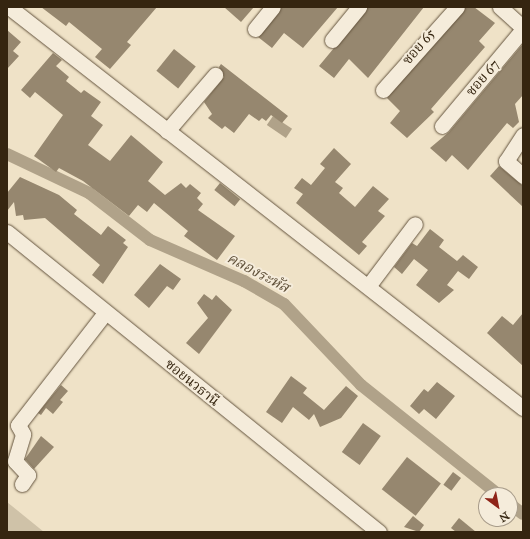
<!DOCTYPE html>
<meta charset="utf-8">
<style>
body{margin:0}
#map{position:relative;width:530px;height:539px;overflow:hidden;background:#efe2c7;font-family:"IM FELL Great Primer","Noto Serif Thai",serif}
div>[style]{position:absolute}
.green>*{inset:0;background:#cfc2a8}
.water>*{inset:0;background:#b0a289;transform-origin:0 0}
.canal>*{height:12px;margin:-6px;padding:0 6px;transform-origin:6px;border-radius:6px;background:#b0a289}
.building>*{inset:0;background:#96876f;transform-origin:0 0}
.roads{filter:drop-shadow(0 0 1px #64543e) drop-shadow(0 0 1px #64543e)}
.minor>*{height:15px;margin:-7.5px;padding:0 7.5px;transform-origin:7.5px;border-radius:7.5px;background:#f5ecdb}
span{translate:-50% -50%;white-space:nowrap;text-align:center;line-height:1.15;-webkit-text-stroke:4px #f5ecdb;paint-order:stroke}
.street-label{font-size:14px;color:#352510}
.water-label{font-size:15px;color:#60513a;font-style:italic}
.frame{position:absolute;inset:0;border:8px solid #352510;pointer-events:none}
.north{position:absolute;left:478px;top:487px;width:40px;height:40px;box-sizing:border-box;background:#f5ecdb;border:1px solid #a89c8a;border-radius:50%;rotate:148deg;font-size:11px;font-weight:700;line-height:16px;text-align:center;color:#352510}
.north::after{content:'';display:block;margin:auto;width:14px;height:18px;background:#8f2418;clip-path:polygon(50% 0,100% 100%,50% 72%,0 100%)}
</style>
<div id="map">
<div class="green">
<div style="clip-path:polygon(7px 502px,44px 532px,7px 532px)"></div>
</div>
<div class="water">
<div style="left:273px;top:116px;width:23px;height:11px;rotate:34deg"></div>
</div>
<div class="canal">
<div style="left:7px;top:154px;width:91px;rotate:25.4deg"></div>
<div style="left:89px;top:193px;width:77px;rotate:37.6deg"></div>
<div style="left:150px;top:240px;width:103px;rotate:23.6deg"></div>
<div style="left:244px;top:281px;width:46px;rotate:29.9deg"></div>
<div style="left:284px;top:304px;width:112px;rotate:46.5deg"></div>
<div style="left:361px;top:385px;width:176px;rotate:38.6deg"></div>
<div style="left:510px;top:504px;width:16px;rotate:38deg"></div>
</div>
<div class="building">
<div style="clip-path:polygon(41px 7px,157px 7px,127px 42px,131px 45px,110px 69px,95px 57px,102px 49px,69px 22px,66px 26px)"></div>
<div style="clip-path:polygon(224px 7px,254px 7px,241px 22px)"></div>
<div style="clip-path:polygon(282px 7px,338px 7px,303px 48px,284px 33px,272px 48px,258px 37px)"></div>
<div style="clip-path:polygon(368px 7px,424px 7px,368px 78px,349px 59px,334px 78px,319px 66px)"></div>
<div style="clip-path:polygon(466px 7px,474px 7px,495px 23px,479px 41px,485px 47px,431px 109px,434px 112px,407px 138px,390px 123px,400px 111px,387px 98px)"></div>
<div style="clip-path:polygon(7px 30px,21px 42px,13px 51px,19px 56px,7px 69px)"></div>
<div style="clip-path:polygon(522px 45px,523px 95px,515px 104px,519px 122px,513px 128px,507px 123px,468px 170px,452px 155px,446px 162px,430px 148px,449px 132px)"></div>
<div style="left:174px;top:49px;width:28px;height:28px;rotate:39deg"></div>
<div style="clip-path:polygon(53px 53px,62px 60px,56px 66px,69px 77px,66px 81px,81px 93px,84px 90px,101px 102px,91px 116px,103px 125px,88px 145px,110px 161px,131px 135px,163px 162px,148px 181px,165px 195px,181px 183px,186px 188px,190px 184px,201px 193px,197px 198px,203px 204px,198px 210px,235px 236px,217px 260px,184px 236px,188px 231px,154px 203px,147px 212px,138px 205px,129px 216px,83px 181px,59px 168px,56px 172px,34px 156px,63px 115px,35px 92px,30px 98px,21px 90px)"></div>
<div style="clip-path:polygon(221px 64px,288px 116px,282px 123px,271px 115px,266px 121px,262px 118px,259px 121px,249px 114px,234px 133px,225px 126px,222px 129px,208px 118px,212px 114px,204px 102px,224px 77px,219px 67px)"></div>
<div style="clip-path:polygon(334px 148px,351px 164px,335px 182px,343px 188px,339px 193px,355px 207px,373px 186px,389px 199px,378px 211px,385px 216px,362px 242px,367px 246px,359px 255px,296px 203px,303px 194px,294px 188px,302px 178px,311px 185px,325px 168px,320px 164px)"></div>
<div style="clip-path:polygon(499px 166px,523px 186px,523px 207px,490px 176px)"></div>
<div style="clip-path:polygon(20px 177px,59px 195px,77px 210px,74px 214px,101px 235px,108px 226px,126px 240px,123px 243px,128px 247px,103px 284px,92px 275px,100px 265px,45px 218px,24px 220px,23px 215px,16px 216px,14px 202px,7px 211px,7px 193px)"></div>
<div style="left:220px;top:183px;width:26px;height:9px;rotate:39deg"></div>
<div style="clip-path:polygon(430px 229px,444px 240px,439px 247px,457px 261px,463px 255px,478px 267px,469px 279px,458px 271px,447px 285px,454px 290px,439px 303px,416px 285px,428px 270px,414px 259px,402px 274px,394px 267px,412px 243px,417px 246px)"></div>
<div style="clip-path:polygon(160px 264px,181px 279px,173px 290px,167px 286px,149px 308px,134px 295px)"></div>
<div style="clip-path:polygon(204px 294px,212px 300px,216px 295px,232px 310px,199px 354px,186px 343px,208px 318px,197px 303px)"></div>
<div style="clip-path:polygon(523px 313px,523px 366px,487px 333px,502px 316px,513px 325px)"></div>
<div style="clip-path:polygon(291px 376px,307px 388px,303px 393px,324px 410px,346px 386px,358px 396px,341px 418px,320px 427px,314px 414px,309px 420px,293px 407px,282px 423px,266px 412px)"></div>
<div style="clip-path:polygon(437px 382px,455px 396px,436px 419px,424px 409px,419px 414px,410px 406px,424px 389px,428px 392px)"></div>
<div style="clip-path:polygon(61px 385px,68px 391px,60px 400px,63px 402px,53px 414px,46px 408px,41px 415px,38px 413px)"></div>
<div style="left:363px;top:423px;width:22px;height:36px;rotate:36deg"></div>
<div style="clip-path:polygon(41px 436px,54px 447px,34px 469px,25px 459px)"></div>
<div style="left:407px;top:457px;width:43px;height:41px;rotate:38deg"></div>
<div style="left:453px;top:472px;width:10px;height:16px;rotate:37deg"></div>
<div style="clip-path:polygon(413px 516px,424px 525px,419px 532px,404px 527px)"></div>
<div style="clip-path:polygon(459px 518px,476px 532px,456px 532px,451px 528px)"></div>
</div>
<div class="roads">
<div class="minor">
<div style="left:9px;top:7px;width:652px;rotate:37.96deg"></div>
<div style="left:500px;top:7px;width:31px;rotate:42deg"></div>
<div style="left:255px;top:29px;width:28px;rotate:-51deg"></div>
<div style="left:332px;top:40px;width:43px;rotate:-50.7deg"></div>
<div style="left:383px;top:90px;width:111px;rotate:-48.3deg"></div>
<div style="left:442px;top:126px;width:126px;rotate:-50.1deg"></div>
<div style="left:167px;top:131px;width:74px;rotate:-49.4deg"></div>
<div style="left:523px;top:135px;width:31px;rotate:123deg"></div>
<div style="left:506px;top:161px;width:23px;rotate:41deg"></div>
<div style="left:7px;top:232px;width:478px;rotate:38.9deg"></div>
<div style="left:369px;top:285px;width:76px;rotate:-53deg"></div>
<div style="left:22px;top:484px;width:11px;rotate:-56deg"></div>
<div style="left:28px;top:475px;width:19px;rotate:-133deg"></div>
<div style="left:15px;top:461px;width:28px;rotate:-73deg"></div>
<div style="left:23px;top:434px;width:10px;rotate:-119deg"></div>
<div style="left:18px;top:425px;width:142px;rotate:-52.2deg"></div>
</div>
</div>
<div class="street-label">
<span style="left:419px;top:47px;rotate:-50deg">ซอย 65</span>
<span style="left:483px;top:78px;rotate:-50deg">ซอย 67</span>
<span style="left:192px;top:383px;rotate:39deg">ซอยนวธานี</span>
</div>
<div class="water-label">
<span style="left:258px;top:273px;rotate:28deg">คลองระหัส</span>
</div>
<div class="frame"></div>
<div class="north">N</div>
</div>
